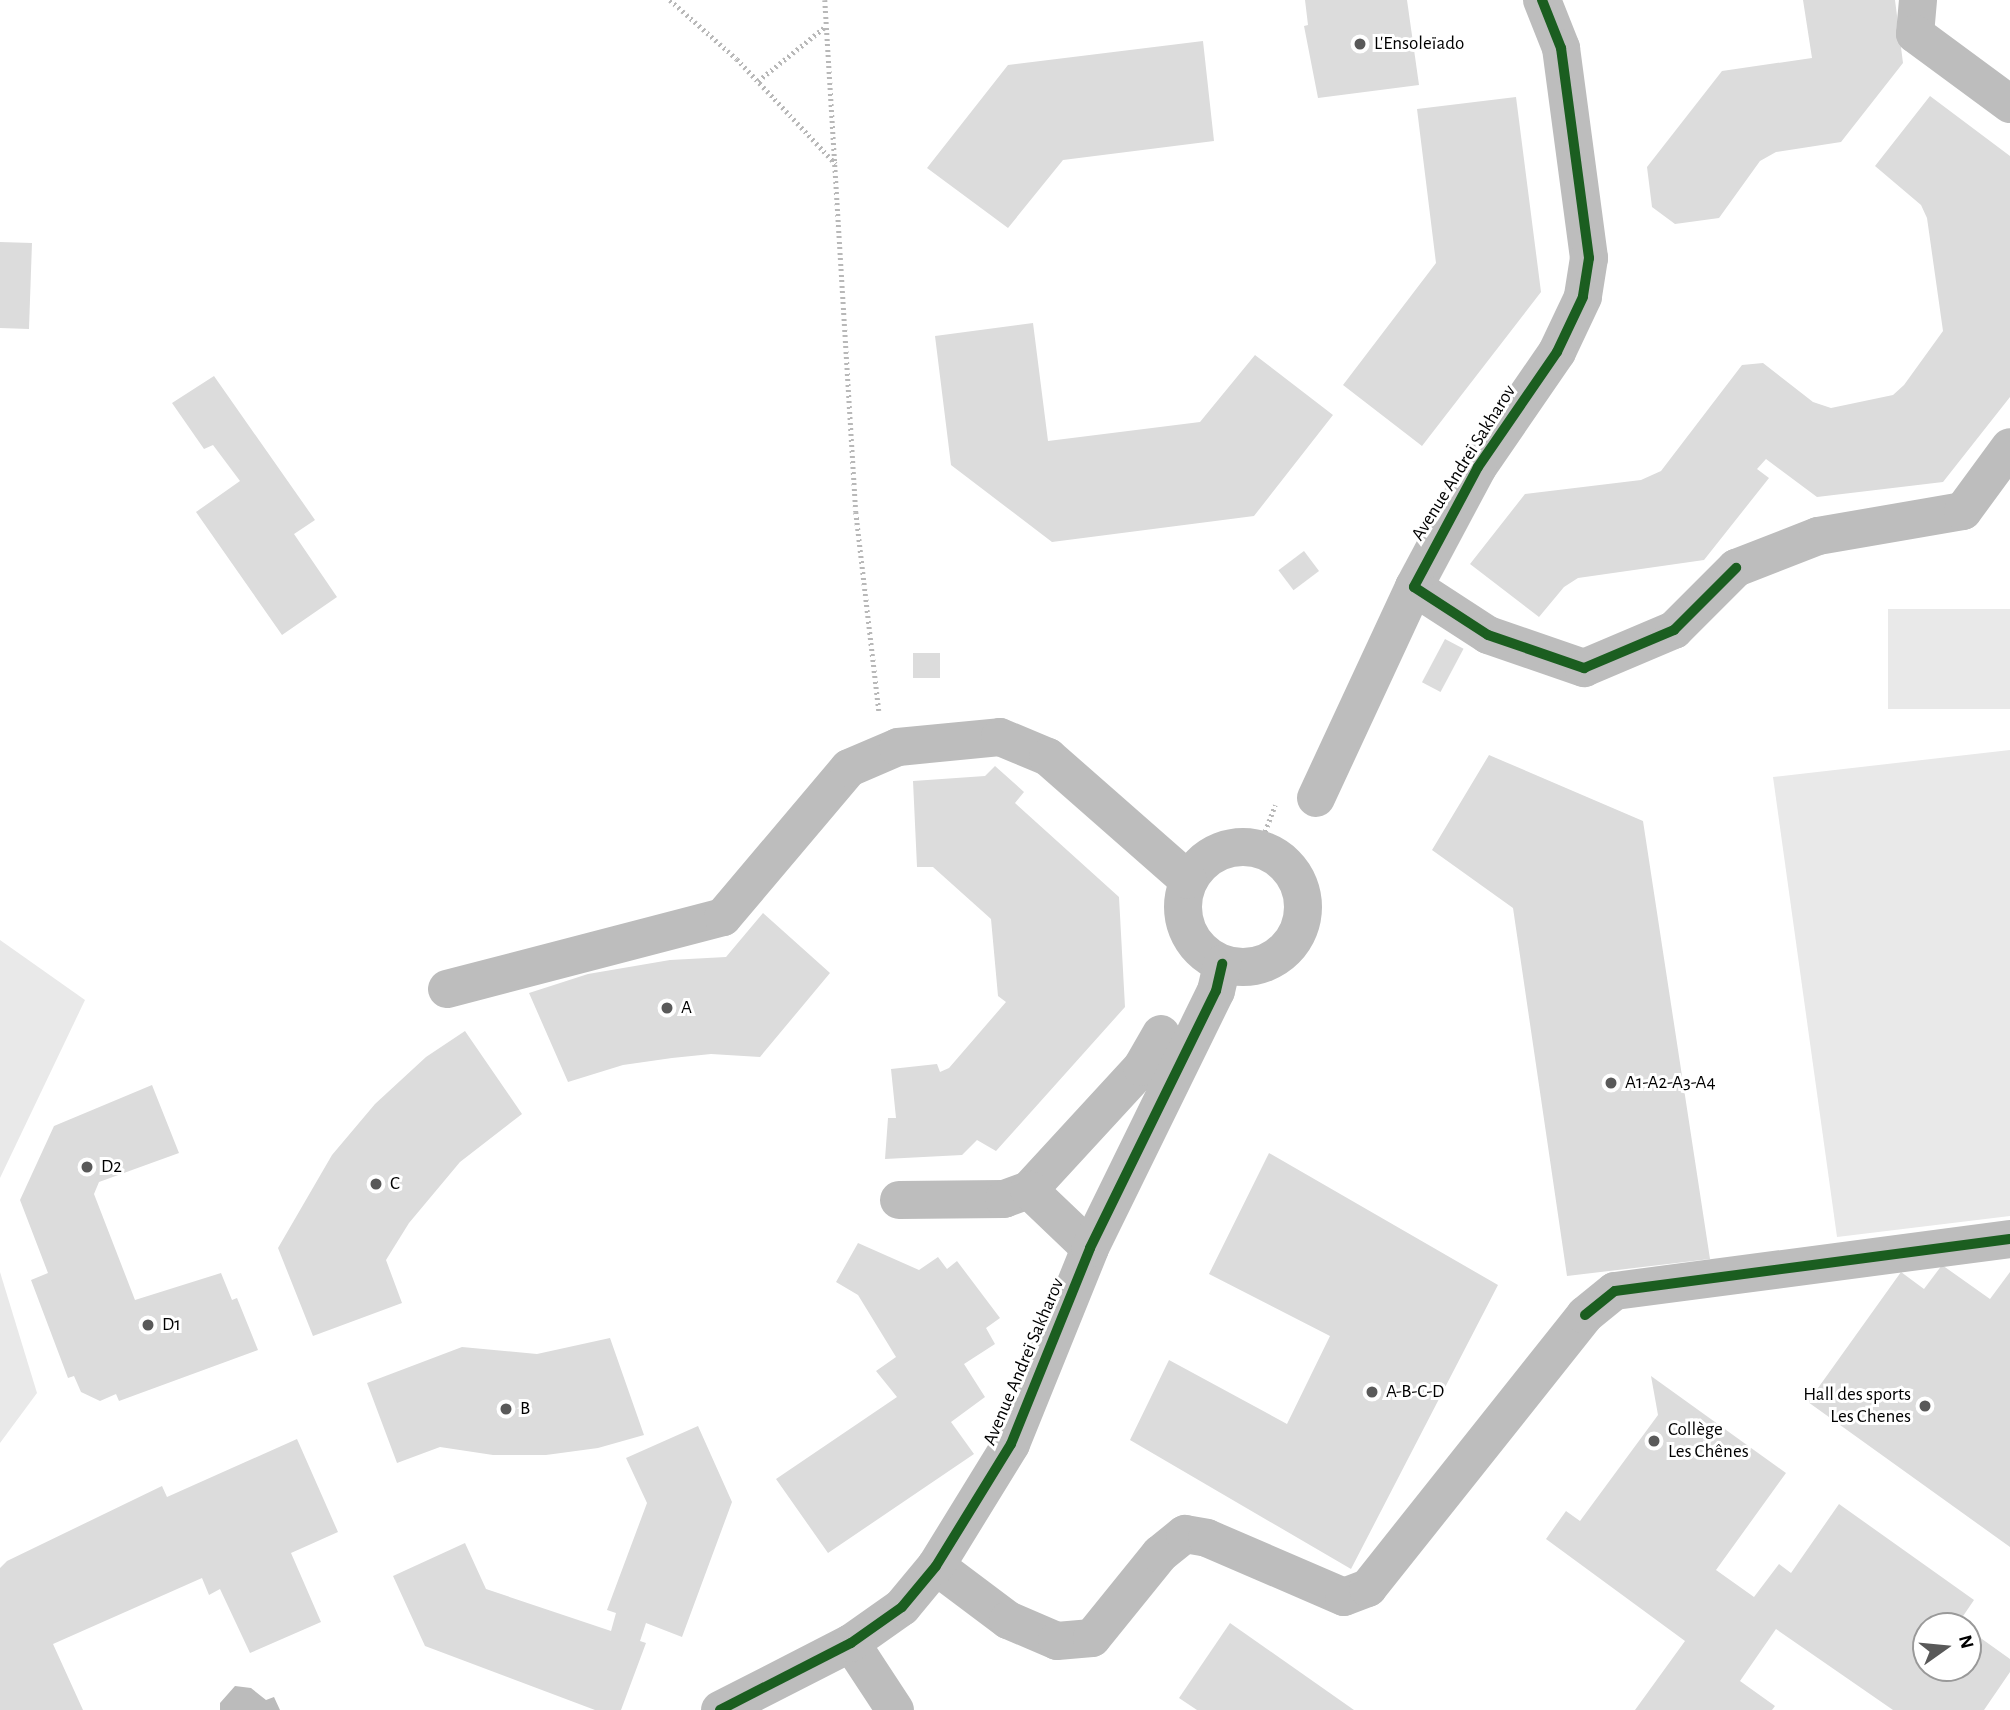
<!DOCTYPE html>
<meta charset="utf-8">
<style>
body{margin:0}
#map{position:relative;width:2010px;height:1710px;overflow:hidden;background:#fff;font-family:"Alegreya Sans",sans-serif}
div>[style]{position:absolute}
.green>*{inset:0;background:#e9e9e9;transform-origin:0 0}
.water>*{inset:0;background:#bbb}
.building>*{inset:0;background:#dcdcdc;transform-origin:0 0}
.path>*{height:4.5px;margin-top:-2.25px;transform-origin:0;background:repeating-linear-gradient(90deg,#b8b8b8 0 2px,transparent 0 5.5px)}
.minor>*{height:38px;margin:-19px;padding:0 19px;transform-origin:19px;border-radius:19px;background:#bdbdbd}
.minor>.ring{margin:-19px;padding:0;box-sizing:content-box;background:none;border:38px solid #bdbdbd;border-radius:50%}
.cycleway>*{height:10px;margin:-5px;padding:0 5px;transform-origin:5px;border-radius:5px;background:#1b5e20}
.dots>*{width:19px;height:19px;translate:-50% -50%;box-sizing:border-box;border:4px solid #fff;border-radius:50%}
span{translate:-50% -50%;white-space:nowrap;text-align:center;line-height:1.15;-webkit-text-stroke:6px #fff;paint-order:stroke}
.poi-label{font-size:19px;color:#000}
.left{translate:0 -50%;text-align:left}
.right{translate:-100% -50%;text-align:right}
.street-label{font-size:19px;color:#000}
.north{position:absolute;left:1912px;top:1612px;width:70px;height:70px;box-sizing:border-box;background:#fff;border:2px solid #999;border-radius:50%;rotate:75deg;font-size:19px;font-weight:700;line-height:28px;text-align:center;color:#000}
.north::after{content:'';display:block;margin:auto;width:24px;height:32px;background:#595959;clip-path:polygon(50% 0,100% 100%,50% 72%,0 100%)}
</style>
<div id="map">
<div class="green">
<div style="left:2010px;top:609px;width:100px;height:122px;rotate:90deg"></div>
<div style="clip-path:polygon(2010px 750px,2010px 1216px,1837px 1237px,1773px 777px)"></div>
<div style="clip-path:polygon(0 940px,85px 1000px,0 1178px)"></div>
<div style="clip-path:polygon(0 1272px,37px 1393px,0 1443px)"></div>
</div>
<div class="water">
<div style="clip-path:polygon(235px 1686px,251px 1688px,266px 1700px,274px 1697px,280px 1710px,220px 1710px,220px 1703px)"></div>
</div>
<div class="building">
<div style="clip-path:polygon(1305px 0,1407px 0,1419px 85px,1318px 98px,1304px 26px,1308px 25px)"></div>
<div style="clip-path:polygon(1803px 0,1895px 0,1903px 63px,1841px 142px,1776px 152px,1760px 161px,1719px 218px,1675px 224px,1652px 207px,1647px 167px,1722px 71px,1812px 58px)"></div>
<div style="clip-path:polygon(1203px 41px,1214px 141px,1063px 160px,1008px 228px,927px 168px,1008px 65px)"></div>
<div style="clip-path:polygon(1930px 96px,2010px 156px,2010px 397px,1943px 482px,1817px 497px,1766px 459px,1757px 469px,1769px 478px,1704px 560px,1578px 578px,1564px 587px,1539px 617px,1470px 564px,1525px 494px,1641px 480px,1661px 471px,1742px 365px,1763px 363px,1813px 402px,1831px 408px,1893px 395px,1904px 385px,1943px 331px,1927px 218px,1921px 205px,1875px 166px)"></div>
<div style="clip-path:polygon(1516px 97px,1541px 292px,1422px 446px,1343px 385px,1436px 263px,1417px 109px)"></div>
<div style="left:0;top:242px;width:32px;height:86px;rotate:2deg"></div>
<div style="clip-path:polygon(1033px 323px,1048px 441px,1200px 422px,1255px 355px,1333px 415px,1254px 516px,1052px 542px,951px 465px,935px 336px)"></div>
<div style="clip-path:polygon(214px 376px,315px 520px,294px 534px,337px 597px,282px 635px,196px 512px,240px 481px,213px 445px,204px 449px,172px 403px)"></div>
<div style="left:1304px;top:551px;width:25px;height:32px;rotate:53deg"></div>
<div style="left:1445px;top:639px;width:21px;height:49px;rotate:28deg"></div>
<div style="left:940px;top:653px;width:25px;height:27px;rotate:90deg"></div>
<div style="clip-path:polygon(1489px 755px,1643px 821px,1710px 1259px,1567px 1276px,1513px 908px,1432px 850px)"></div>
<div style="clip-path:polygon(995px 766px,1024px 792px,1015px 803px,1119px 897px,1125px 1007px,996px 1151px,977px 1140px,962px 1155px,885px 1159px,888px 1118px,896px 1118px,891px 1069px,937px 1064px,940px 1072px,949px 1068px,1006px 1002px,998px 996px,991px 919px,933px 867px,917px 867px,913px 781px,985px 776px)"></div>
<div style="clip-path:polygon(763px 913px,830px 973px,760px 1057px,711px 1054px,672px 1058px,623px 1065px,568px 1082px,529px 993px,588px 974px,670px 960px,726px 957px)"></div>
<div style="clip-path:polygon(465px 1031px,522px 1114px,460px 1162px,409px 1223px,386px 1260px,402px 1303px,313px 1336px,278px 1248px,332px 1155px,375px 1104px,426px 1057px)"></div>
<div style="clip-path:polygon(152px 1085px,179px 1153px,99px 1182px,94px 1194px,135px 1300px,221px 1273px,232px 1300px,237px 1298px,258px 1350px,119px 1401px,116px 1394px,100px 1401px,81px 1392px,74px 1376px,68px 1378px,31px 1280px,48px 1273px,20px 1200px,54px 1126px)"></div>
<div style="clip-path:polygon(1269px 1153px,1498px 1285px,1351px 1569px,1130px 1440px,1169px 1360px,1287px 1424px,1330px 1336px,1209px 1274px)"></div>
<div style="clip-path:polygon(858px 1243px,919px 1270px,938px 1257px,947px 1269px,957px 1261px,1000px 1318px,986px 1328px,995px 1344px,964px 1364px,985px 1397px,951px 1422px,974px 1454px,828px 1553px,776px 1479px,897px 1397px,876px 1371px,896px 1357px,858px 1295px,836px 1282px)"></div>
<div style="clip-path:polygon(1942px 1265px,1990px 1299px,2010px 1272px,2010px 1547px,1808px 1402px,1901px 1272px,1924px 1289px)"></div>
<div style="clip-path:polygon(610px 1338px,644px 1435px,598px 1448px,546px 1455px,493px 1455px,440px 1447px,397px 1463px,367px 1383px,462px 1347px,537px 1354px)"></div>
<div style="clip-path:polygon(1651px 1376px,1786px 1473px,1716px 1570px,1754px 1597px,1779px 1564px,1791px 1573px,1839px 1504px,1974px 1600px,1959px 1622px,1964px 1626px,1926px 1626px,1926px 1668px,1968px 1668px,1968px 1629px,2010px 1659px,2010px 1672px,1984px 1710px,1893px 1710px,1776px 1629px,1740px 1681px,1775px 1706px,1772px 1710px,1635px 1710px,1685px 1641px,1546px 1539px,1566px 1511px,1580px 1521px,1658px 1415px)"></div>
<div style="clip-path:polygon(698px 1426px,732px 1502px,682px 1637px,646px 1623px,640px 1641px,646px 1643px,621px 1710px,595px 1710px,425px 1646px,393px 1576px,465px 1543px,486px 1589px,611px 1631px,616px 1613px,607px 1610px,647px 1503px,626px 1458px)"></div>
<div style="clip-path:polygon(297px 1439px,338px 1532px,291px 1553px,321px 1622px,250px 1653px,220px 1589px,209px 1595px,202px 1578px,53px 1644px,83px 1710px,0 1710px,0 1568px,7px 1561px,162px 1486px,167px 1497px)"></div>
<div style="clip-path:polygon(1230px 1623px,1354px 1710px,1197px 1710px,1179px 1698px)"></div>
</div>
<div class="path">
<div style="left:670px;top:0;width:89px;rotate:41.4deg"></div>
<div style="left:737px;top:59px;width:144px;rotate:46.7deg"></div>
<div style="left:825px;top:0;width:513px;rotate:86.54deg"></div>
<div style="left:856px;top:512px;width:200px;rotate:83.4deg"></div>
<div style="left:758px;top:81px;width:87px;rotate:-39deg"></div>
<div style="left:1259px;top:847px;width:45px;rotate:-69.1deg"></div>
</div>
<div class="minor">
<div style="left:1542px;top:0;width:52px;rotate:68.4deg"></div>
<div style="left:1561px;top:48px;width:212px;rotate:82.4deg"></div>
<div style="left:1589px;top:258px;width:39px;rotate:99deg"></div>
<div style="left:1583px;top:297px;width:61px;rotate:115.3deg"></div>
<div style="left:1557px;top:352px;width:140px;rotate:124.5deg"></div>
<div style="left:1478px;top:467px;width:136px;rotate:118.1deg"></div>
<div style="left:1414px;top:587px;width:88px;rotate:33deg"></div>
<div style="left:1488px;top:635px;width:102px;rotate:19deg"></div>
<div style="left:1584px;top:668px;width:98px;rotate:-22.9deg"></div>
<div style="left:1674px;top:630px;width:88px;rotate:-45deg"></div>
<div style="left:1736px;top:568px;width:88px;rotate:-21.3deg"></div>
<div style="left:1818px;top:536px;width:147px;rotate:-9.8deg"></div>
<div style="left:1963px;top:511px;width:79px;rotate:-53.7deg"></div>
<div style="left:1918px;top:0;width:34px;rotate:95deg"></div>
<div style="left:1915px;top:34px;width:118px;rotate:36.4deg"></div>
<div style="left:1316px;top:798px;width:233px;rotate:-65.1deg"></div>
<div class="ring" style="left:1183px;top:847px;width:82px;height:82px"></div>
<div style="left:447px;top:989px;width:285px;rotate:-14.6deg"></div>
<div style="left:723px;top:917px;width:195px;rotate:-49.8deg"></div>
<div style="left:849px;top:768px;width:53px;rotate:-23.2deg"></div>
<div style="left:898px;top:747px;width:102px;rotate:-5.6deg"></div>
<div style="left:1000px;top:737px;width:52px;rotate:22.6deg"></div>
<div style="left:1048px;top:757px;width:186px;rotate:41.3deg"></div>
<div style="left:1029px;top:1190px;width:167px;rotate:-47.4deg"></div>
<div style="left:1142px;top:1067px;width:38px;rotate:-60deg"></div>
<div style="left:899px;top:1200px;width:105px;rotate:-0.5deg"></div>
<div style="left:1004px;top:1199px;width:27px;rotate:-20deg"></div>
<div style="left:1029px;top:1190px;width:84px;rotate:43.6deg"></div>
<div style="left:936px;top:1566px;width:90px;rotate:36.9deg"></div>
<div style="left:1008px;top:1620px;width:53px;rotate:23.2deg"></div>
<div style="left:1057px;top:1641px;width:35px;rotate:-5deg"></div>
<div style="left:1092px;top:1638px;width:108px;rotate:-51deg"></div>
<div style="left:1160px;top:1554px;width:32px;rotate:-39deg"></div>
<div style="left:1185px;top:1534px;width:22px;rotate:10deg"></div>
<div style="left:1207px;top:1538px;width:149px;rotate:23.3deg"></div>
<div style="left:1344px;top:1597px;width:26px;rotate:-21deg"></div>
<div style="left:1368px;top:1588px;width:349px;rotate:-51.5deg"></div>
<div style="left:1585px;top:1315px;width:38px;rotate:-39deg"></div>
<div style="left:1615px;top:1291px;width:398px;rotate:-7.5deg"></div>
<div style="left:851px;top:1643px;width:80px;rotate:56.7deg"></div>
<div style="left:720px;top:1710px;width:147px;rotate:-27.1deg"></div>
<div style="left:851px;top:1643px;width:62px;rotate:-35.2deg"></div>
<div style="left:902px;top:1607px;width:53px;rotate:-50.3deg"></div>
<div style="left:936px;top:1566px;width:143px;rotate:-58.4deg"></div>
<div style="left:1011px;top:1444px;width:211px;rotate:-68deg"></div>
<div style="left:1090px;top:1248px;width:286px;rotate:-63.9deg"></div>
<div style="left:1216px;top:991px;width:28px;rotate:-77deg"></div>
</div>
<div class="cycleway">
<div style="left:1542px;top:0;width:52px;rotate:68.4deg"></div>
<div style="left:1561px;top:48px;width:212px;rotate:82.4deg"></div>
<div style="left:1589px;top:258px;width:39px;rotate:99deg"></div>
<div style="left:1583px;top:297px;width:61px;rotate:115.3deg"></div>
<div style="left:1557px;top:352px;width:140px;rotate:124.5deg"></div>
<div style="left:1478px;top:467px;width:136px;rotate:118.1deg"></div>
<div style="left:1414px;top:587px;width:88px;rotate:33deg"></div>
<div style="left:1488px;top:635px;width:102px;rotate:19deg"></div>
<div style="left:1584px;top:668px;width:98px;rotate:-22.9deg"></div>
<div style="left:1674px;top:630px;width:88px;rotate:-45deg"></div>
<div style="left:1585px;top:1315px;width:38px;rotate:-39deg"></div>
<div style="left:1615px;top:1291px;width:398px;rotate:-7.5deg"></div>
<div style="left:720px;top:1710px;width:147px;rotate:-27.1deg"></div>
<div style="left:851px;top:1643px;width:62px;rotate:-35.2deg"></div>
<div style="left:902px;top:1607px;width:53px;rotate:-50.3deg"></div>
<div style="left:936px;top:1566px;width:143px;rotate:-58.4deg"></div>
<div style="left:1011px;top:1444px;width:211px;rotate:-68deg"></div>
<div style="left:1090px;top:1248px;width:286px;rotate:-63.9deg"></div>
<div style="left:1216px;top:991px;width:28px;rotate:-77deg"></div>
</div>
<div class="dots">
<div style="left:1360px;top:44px;background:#595959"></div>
<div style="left:667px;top:1008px;background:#595959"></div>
<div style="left:1611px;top:1083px;background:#595959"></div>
<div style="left:87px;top:1167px;background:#595959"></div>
<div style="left:376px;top:1184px;background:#595959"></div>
<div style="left:148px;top:1325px;background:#595959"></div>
<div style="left:1372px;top:1392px;background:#595959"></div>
<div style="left:1925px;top:1406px;background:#595959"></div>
<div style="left:506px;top:1409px;background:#595959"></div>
<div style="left:1654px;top:1441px;background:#595959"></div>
</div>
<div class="poi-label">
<span class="left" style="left:1374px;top:44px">L'Ensoleïado</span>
<span class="left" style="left:681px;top:1008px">A</span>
<span class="left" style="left:1625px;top:1083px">A1-A2-A3-A4</span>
<span class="left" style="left:101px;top:1167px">D2</span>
<span class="left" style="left:390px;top:1184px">C</span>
<span class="left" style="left:162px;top:1325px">D1</span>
<span class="left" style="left:1386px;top:1392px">A-B-C-D</span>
<span class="right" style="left:1911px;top:1406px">Hall des sports<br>Les Chenes</span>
<span class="left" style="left:520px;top:1409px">B</span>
<span class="left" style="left:1668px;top:1441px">Collège<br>Les Chênes</span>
</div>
<div class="street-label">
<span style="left:1464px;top:463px;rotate:-58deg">Avenue Andreï Sakharov</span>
<span style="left:1024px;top:1362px;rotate:-67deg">Avenue Andreï Sakharov</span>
</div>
<div class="north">N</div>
</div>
